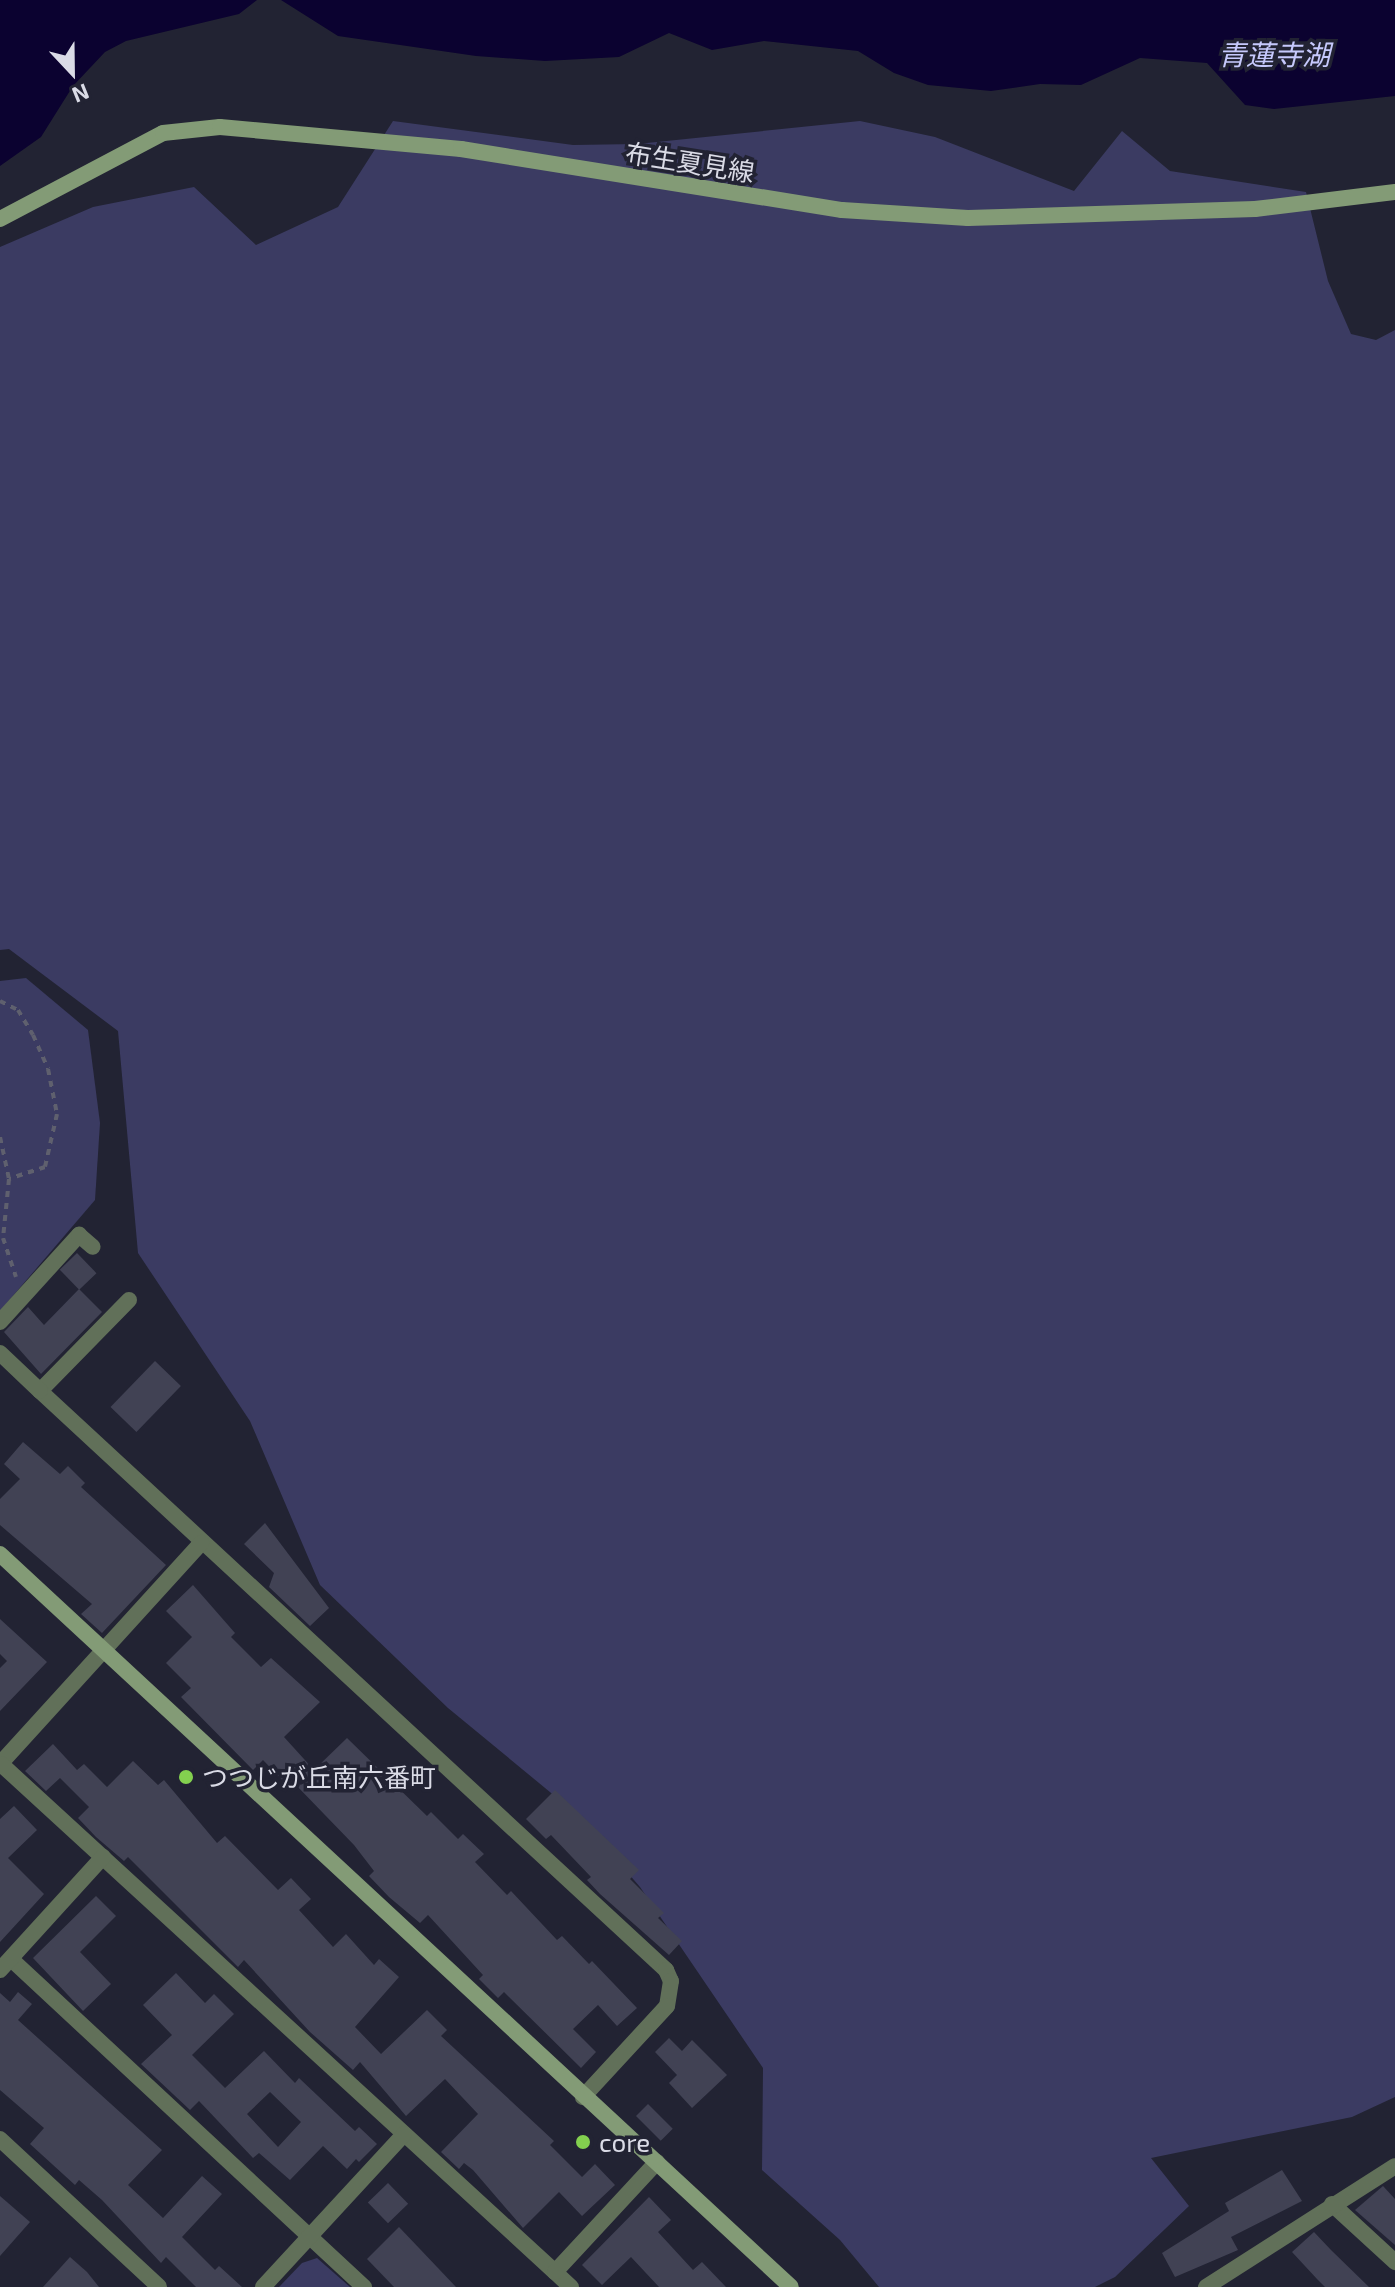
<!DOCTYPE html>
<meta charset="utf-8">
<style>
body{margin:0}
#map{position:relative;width:1395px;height:2287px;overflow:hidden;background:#222333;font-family:"Exo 2","Noto Sans JP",sans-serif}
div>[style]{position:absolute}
.green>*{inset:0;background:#3b3b62}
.water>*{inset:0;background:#0b0230}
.building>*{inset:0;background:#414254;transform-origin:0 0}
.path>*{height:4px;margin-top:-2px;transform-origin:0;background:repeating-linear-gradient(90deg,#5f606e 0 6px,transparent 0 12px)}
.street>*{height:16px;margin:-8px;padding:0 8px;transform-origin:8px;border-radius:8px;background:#617059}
.secondary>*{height:16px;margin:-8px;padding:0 8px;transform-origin:8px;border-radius:8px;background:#839b76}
.dots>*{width:22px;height:22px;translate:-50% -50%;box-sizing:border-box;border:4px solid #222333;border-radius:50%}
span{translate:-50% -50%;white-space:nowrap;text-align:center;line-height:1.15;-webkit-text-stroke:7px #222333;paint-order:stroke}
.street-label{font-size:26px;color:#dadbe6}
.poi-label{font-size:26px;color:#dadbe6}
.left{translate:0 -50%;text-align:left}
.water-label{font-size:28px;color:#c6c9fc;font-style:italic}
.north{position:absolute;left:32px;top:32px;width:80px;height:80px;-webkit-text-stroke:6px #222333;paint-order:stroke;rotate:158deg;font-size:22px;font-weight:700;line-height:32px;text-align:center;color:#dadbe6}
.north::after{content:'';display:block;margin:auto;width:28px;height:36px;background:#dadbe6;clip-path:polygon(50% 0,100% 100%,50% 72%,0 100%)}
</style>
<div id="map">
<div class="green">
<div style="clip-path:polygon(393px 121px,573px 145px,637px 144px,860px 121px,935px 137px,1074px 191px,1122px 131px,1170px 171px,1306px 192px,1328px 281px,1351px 334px,1376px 340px,1395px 330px,1395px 2097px,1352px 2117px,1151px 2158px,1189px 2206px,1115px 2277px,1095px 2287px,879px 2287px,840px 2240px,762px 2170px,763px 2068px,640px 1887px,579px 1816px,448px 1708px,320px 1585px,250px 1421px,138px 1253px,118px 1031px,9px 949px,0 950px,0 247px,93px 207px,194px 187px,256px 245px,338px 207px)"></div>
<div style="clip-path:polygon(26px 978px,88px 1030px,100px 1123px,95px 1200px,0 1311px,0 981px)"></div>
<div style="clip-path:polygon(317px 2258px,350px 2287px,279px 2287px,302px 2263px)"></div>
</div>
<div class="water">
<div style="clip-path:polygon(0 0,257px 0,239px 14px,126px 41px,105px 52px,73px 86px,41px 137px,0 166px)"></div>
<div style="clip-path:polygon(281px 0,1395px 0,1395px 96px,1274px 109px,1245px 105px,1207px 63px,1140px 58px,1081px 85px,1040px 84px,991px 91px,928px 85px,894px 73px,858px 51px,764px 41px,712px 50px,669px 33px,619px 57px,545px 61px,476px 56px,338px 36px)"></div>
</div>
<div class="building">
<div style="left:77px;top:1253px;width:28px;height:24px;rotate:46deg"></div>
<div style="clip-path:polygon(79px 1289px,102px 1312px,41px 1374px,4px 1332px,28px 1307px,44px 1325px)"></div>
<div style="left:155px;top:1361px;width:36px;height:64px;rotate:44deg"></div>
<div style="clip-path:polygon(23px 1442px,60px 1474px,68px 1466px,85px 1483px,81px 1487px,166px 1565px,102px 1633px,81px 1614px,92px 1604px,0 1525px,0 1499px,20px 1479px,4px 1464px)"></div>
<div style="clip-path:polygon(265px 1523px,329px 1608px,310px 1626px,269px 1587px,274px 1573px,244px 1544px)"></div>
<div style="clip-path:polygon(193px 1585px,235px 1633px,231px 1637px,261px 1667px,271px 1658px,320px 1702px,284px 1737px,314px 1770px,347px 1738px,427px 1816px,431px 1812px,458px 1839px,463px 1834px,484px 1854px,475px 1862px,507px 1895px,511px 1891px,557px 1940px,562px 1936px,589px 1964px,592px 1961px,637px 2008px,617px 2026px,598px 2005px,573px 2029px,596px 2052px,581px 2068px,504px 1992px,498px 1998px,479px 1979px,483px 1975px,428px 1915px,420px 1923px,389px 1897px,369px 1876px,374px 1871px,354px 1845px,294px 1783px,290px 1788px,263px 1760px,253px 1770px,181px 1697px,191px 1688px,166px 1663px,192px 1637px,166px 1611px)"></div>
<div style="clip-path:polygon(0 1619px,47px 1662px,0 1711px,0 1668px,7px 1661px,0 1654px)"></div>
<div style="clip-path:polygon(53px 1744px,77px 1770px,84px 1764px,107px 1787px,133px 1761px,158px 1785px,164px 1780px,217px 1843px,225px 1836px,278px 1890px,291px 1878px,311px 1899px,299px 1910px,333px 1947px,346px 1934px,374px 1965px,379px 1959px,399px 1977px,355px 2027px,381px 2054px,427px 2010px,447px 2030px,441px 2036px,554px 2141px,550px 2145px,582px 2177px,595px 2164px,615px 2185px,582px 2216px,559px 2192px,523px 2228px,473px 2170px,464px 2163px,459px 2169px,441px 2152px,478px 2114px,445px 2079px,406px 2116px,360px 2062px,353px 2070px,310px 2032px,244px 1960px,238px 1967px,128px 1857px,124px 1861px,96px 1837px,78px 1818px,89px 1807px,60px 1778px,46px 1791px,25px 1771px)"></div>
<div style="clip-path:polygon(555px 1790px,639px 1870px,630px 1879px,664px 1913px,658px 1918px,682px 1941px,669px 1955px,600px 1894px,587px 1880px,591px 1877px,551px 1835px,546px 1839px,526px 1819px)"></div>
<div style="clip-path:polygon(14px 1806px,37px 1830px,8px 1858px,44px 1894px,0 1942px,0 1819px)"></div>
<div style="clip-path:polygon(96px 1896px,116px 1916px,80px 1952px,111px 1984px,83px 2011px,33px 1958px)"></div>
<div style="clip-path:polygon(evenodd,176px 1973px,205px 2003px,214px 1994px,234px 2014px,192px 2055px,225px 2088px,264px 2051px,295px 2083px,299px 2078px,355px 2131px,359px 2127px,377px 2144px,359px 2162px,356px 2159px,347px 2169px,323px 2146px,290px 2180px,259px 2153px,253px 2158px,199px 2101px,190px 2110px,141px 2064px,172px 2035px,143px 2005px,176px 1973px,270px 2092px,301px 2122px,278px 2147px,247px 2114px,270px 2092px)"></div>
<div style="clip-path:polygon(18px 1992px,32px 2004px,18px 2020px,162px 2150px,128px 2185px,163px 2218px,202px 2176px,222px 2194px,182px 2237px,215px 2270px,219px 2266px,242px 2287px,196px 2287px,166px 2257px,161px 2263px,102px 2200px,79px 2180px,75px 2185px,30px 2144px,44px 2128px,0 2090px,0 1993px,10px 2002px)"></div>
<div style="clip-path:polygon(669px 2038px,682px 2051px,692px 2040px,727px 2075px,692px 2108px,669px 2083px,677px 2075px,655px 2052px)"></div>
<div style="left:648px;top:2104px;width:35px;height:17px;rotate:45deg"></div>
<div style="clip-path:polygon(1282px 2170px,1302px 2201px,1231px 2237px,1238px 2250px,1175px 2277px,1162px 2253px,1229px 2211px,1225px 2203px)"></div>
<div style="left:388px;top:2183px;width:29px;height:28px;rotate:46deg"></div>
<div style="clip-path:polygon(1383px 2186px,1395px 2199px,1395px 2245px,1355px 2210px)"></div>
<div style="clip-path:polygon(0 2196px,30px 2222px,0 2256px)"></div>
<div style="clip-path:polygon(649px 2197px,671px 2220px,658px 2232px,693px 2270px,702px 2262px,726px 2287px,659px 2287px,631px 2257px,602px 2285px,582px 2265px)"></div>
<div style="clip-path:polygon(399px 2227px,419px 2248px,456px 2287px,394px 2287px,367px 2259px)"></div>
<div style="clip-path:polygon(1314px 2232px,1331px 2250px,1369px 2287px,1325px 2287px,1317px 2279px,1292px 2252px)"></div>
<div style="clip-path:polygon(70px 2257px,87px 2272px,99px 2287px,43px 2287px)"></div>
</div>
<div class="path">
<div style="left:0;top:1001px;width:20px;rotate:27deg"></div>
<div style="left:18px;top:1010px;width:29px;rotate:59deg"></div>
<div style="left:33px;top:1035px;width:37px;rotate:66deg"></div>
<div style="left:48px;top:1069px;width:46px;rotate:78.7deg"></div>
<div style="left:57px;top:1114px;width:54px;rotate:102.8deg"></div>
<div style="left:45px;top:1167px;width:38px;rotate:162deg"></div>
<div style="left:0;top:1137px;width:43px;rotate:77.9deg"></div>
<div style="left:9px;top:1179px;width:59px;rotate:95.8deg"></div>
<div style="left:3px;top:1238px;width:41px;rotate:71.6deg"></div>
</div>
<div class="street">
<div style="left:129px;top:1300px;width:127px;rotate:134.4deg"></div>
<div style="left:40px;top:1391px;width:853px;rotate:42.77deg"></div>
<div style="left:666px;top:1970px;width:12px;rotate:66deg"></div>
<div style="left:671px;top:1981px;width:25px;rotate:99deg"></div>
<div style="left:667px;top:2006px;width:124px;rotate:132.7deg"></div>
<div style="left:0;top:1322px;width:118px;rotate:-47.8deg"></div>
<div style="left:79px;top:1235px;width:18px;rotate:41deg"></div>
<div style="left:0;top:1353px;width:55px;rotate:43.5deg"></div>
<div style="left:0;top:1764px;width:299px;rotate:-47.7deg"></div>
<div style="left:1px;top:1764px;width:752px;rotate:42.52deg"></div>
<div style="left:11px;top:1959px;width:482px;rotate:42.9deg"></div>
<div style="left:0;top:1970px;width:153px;rotate:-47.7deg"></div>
<div style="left:0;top:2139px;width:217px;rotate:42.9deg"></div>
<div style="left:1332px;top:2204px;width:86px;rotate:42.6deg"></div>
<div style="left:263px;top:2287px;width:208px;rotate:-47.3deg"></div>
<div style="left:571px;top:2287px;width:22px;rotate:-137deg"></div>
<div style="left:555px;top:2272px;width:150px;rotate:-47.2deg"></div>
<div style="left:1206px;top:2287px;width:224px;rotate:-32.6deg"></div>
</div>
<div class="secondary">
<div style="left:0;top:219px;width:184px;rotate:-27.8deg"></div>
<div style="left:163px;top:133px;width:57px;rotate:-6deg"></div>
<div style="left:220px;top:127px;width:242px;rotate:5.2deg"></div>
<div style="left:461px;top:149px;width:386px;rotate:9.1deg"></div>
<div style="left:842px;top:210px;width:126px;rotate:3.6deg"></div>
<div style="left:968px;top:218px;width:287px;rotate:-1.8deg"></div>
<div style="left:1255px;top:209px;width:141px;rotate:-6.9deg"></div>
<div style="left:0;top:1554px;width:1078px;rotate:42.82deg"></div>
</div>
<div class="dots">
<div style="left:186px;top:1777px;background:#83d04f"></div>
<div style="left:583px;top:2142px;background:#83d04f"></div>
</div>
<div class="street-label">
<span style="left:690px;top:162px;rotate:9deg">布生夏見線</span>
</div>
<div class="poi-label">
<span class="left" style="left:202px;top:1777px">つつじが丘南六番町</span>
<span class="left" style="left:599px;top:2142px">core</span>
</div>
<div class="water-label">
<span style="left:1274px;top:54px">青蓮寺湖</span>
</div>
<div class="north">N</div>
</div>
